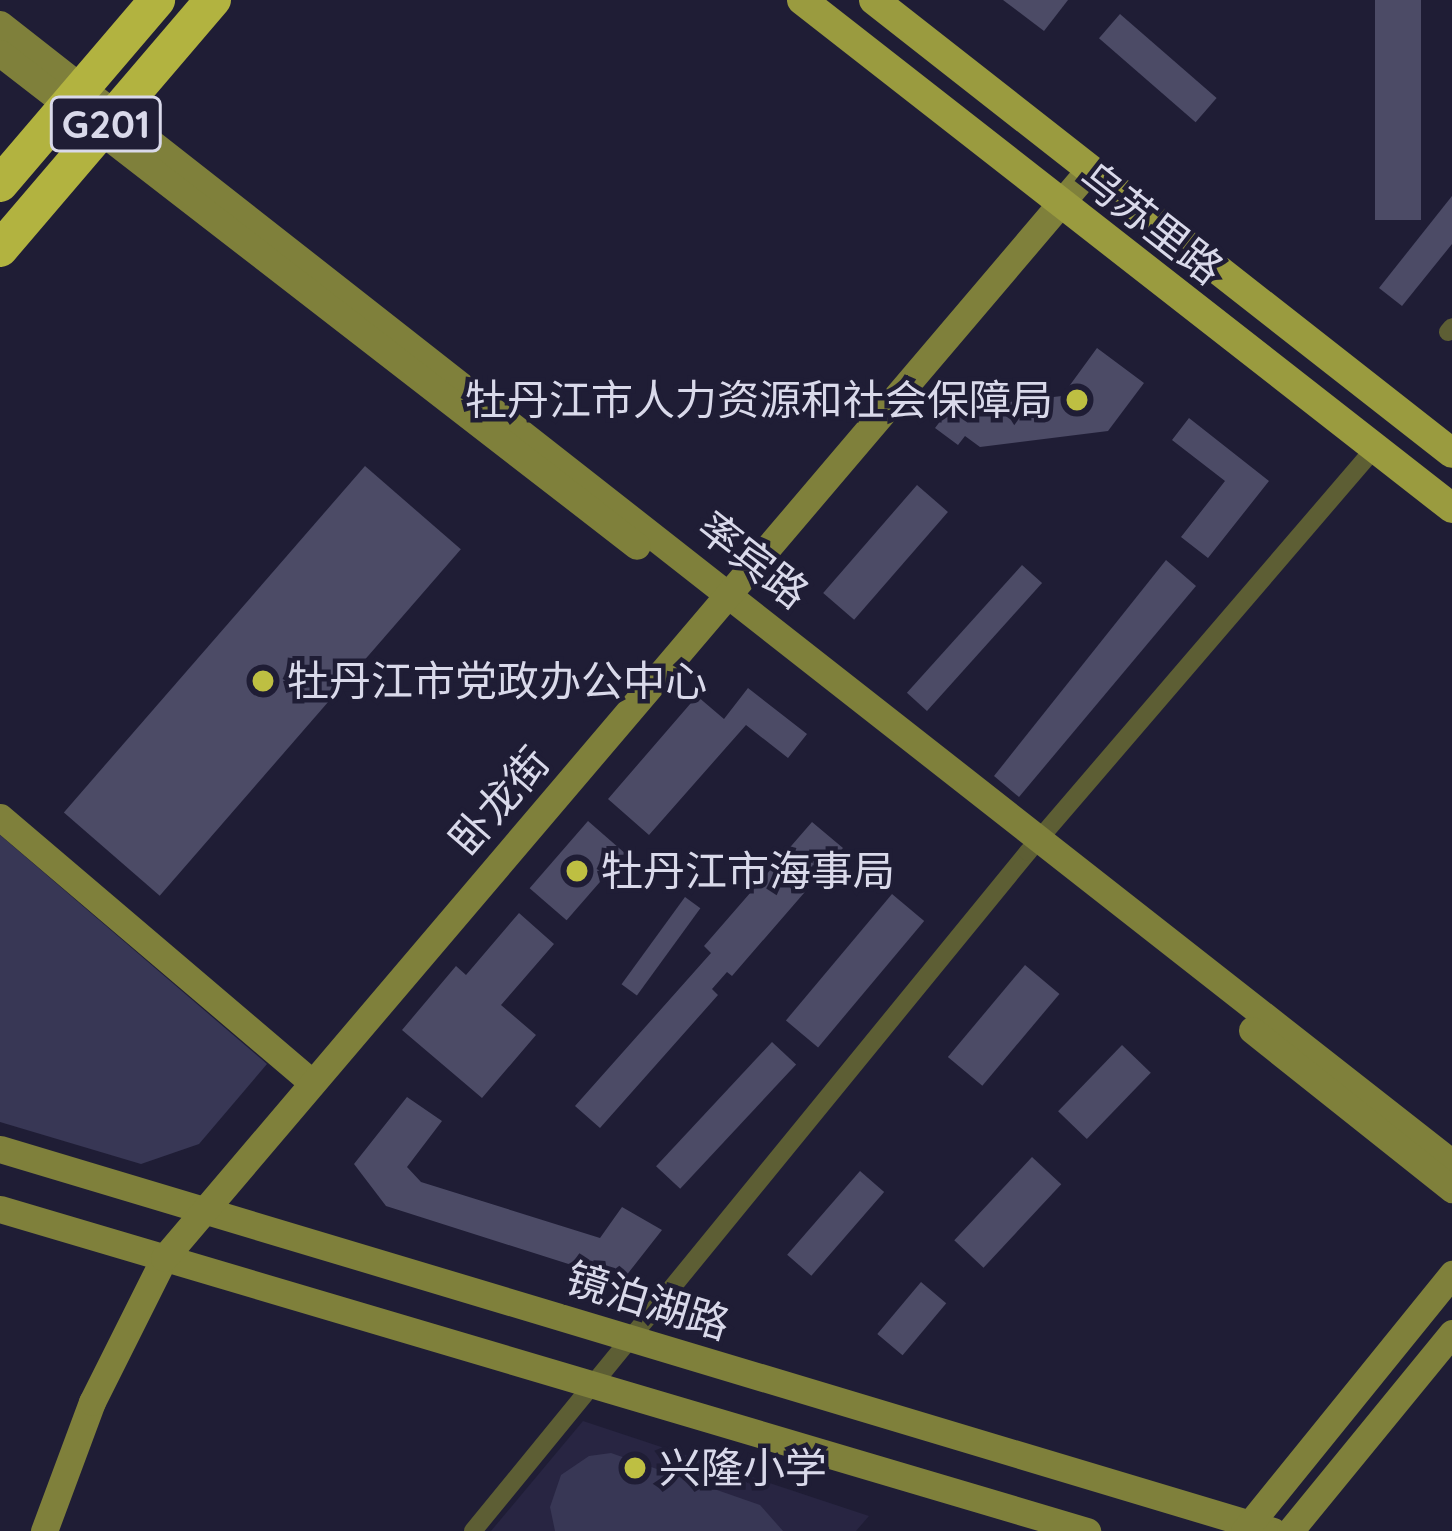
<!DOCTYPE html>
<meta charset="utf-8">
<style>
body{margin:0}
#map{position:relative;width:1452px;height:1531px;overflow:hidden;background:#1f1d35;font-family:Quicksand,"Noto Sans SC",sans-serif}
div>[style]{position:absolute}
.built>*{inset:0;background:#282542}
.green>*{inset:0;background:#383755}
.building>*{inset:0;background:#4c4b66;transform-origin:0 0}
.street>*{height:18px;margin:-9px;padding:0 9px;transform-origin:9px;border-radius:9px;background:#5d5e34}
.secondary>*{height:27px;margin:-13.5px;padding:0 13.5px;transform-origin:13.5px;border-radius:13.5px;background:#7f803b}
.primary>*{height:30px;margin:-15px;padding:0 15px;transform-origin:15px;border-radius:15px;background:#9a9b3f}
.highway>*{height:36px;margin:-18px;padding:0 18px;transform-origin:18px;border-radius:18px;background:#b2b340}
.dots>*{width:33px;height:33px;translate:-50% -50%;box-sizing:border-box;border:6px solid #1f1d35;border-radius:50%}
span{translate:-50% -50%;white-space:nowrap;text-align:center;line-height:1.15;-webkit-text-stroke:9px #1f1d35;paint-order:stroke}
.shield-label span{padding:3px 9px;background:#1f1d35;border:3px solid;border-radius:9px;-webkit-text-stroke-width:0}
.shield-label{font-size:39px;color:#d9d9ea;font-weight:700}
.street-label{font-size:42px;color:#d9d9ea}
.poi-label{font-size:42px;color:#d9d9ea}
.right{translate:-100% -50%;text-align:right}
.left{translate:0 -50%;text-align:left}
</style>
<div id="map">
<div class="built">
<div style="clip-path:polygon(583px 1421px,869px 1516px,856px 1531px,491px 1531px)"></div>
</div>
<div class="green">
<div style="clip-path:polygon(0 835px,267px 1064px,199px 1144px,141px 1164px,0 1122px)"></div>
<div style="clip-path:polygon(611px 1453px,760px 1505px,783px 1531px,555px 1531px,550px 1507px,561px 1475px,589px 1456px)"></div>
</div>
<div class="building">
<div style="clip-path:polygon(1003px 0,1068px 0,1044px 31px)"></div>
<div style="left:1375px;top:0;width:46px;height:220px"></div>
<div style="left:1120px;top:14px;width:128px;height:32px;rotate:41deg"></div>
<div style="clip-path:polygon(1452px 196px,1452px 244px,1402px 306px,1379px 288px)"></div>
<div style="clip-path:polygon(1097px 348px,1144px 383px,1108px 431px,980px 447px,965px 436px,958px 445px,935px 428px,964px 390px,984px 405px,1062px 396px)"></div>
<div style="clip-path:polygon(1189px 418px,1269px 481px,1208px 558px,1181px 537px,1225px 481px,1172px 440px)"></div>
<div style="left:365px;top:466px;width:127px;height:459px;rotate:41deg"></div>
<div style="left:917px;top:485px;width:41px;height:143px;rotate:41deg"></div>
<div style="clip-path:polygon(1166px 560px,1196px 586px,1019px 797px,994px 776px)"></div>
<div style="left:1022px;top:565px;width:27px;height:172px;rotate:42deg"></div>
<div style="clip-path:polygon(748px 688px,807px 734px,788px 758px,746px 725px,649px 835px,608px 799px,697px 696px,724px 719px)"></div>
<div style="left:588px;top:821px;width:49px;height:89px;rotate:41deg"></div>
<div style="clip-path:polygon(812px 822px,843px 848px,732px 976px,727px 972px,712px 989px,718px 995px,600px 1128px,575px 1106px,711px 953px,704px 946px)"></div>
<div style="left:892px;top:894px;width:42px;height:165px;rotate:40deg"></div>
<div style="left:685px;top:897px;width:19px;height:108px;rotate:36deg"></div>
<div style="clip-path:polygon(519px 913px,554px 944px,501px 1005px,536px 1035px,482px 1098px,402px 1030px,456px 966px,466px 975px)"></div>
<div style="left:1025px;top:965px;width:45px;height:120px;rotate:40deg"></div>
<div style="left:772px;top:1042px;width:33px;height:170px;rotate:43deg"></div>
<div style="left:1122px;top:1045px;width:40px;height:92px;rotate:44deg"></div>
<div style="clip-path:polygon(407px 1097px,442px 1121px,407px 1167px,421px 1182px,600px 1238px,622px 1207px,662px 1230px,622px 1281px,386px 1206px,354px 1164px)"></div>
<div style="left:1032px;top:1157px;width:40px;height:114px;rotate:43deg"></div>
<div style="left:860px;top:1171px;width:32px;height:111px;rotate:41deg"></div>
<div style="left:921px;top:1282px;width:33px;height:68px;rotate:40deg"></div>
</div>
<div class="street">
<div style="left:1448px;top:332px;width:6px;rotate:-51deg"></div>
<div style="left:473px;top:1531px;width:877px;rotate:-50.74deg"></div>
<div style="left:1028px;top:852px;width:531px;rotate:-49.35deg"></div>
</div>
<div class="secondary">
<div style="left:0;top:24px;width:1845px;rotate:38.11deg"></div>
<div style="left:0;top:53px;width:805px;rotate:37.74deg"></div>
<div style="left:0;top:817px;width:410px;rotate:40.4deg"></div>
<div style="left:1252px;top:1030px;width:256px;rotate:38.5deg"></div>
<div style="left:0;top:1149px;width:1329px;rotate:16.7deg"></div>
<div style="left:0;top:1209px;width:1134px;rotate:16.5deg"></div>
<div style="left:44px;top:1531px;width:138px;rotate:-69.6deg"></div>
<div style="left:92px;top:1402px;width:161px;rotate:-63.4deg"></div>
<div style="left:164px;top:1258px;width:1428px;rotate:-49.63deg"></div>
<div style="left:1244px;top:1531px;width:331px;rotate:-51deg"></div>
<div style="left:1290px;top:1531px;width:256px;rotate:-50.7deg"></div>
</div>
<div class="primary">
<div style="left:802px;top:0;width:825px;rotate:38.01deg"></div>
<div style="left:874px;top:0;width:734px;rotate:38.09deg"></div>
</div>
<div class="highway">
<div style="left:0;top:184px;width:242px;rotate:-49.5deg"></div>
<div style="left:0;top:249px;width:328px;rotate:-49.5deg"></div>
</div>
<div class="dots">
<div style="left:1077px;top:400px;background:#bebf42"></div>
<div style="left:263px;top:681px;background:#bebf42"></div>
<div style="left:577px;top:871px;background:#bebf42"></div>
<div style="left:635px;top:1468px;background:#bebf42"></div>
</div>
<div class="shield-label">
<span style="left:106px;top:124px">G201</span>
</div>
<div class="street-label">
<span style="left:1151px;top:223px;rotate:38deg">乌苏里路</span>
<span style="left:753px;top:560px;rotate:38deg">率宾路</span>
<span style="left:499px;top:801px;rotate:-49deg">卧龙街</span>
<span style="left:648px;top:1301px;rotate:17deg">镜泊湖路</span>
</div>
<div class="poi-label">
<span class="right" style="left:1053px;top:400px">牡丹江市人力资源和社会保障局</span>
<span class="left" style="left:287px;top:681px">牡丹江市党政办公中心</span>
<span class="left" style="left:601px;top:871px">牡丹江市海事局</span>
<span class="left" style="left:659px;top:1468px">兴隆小学</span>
</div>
</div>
